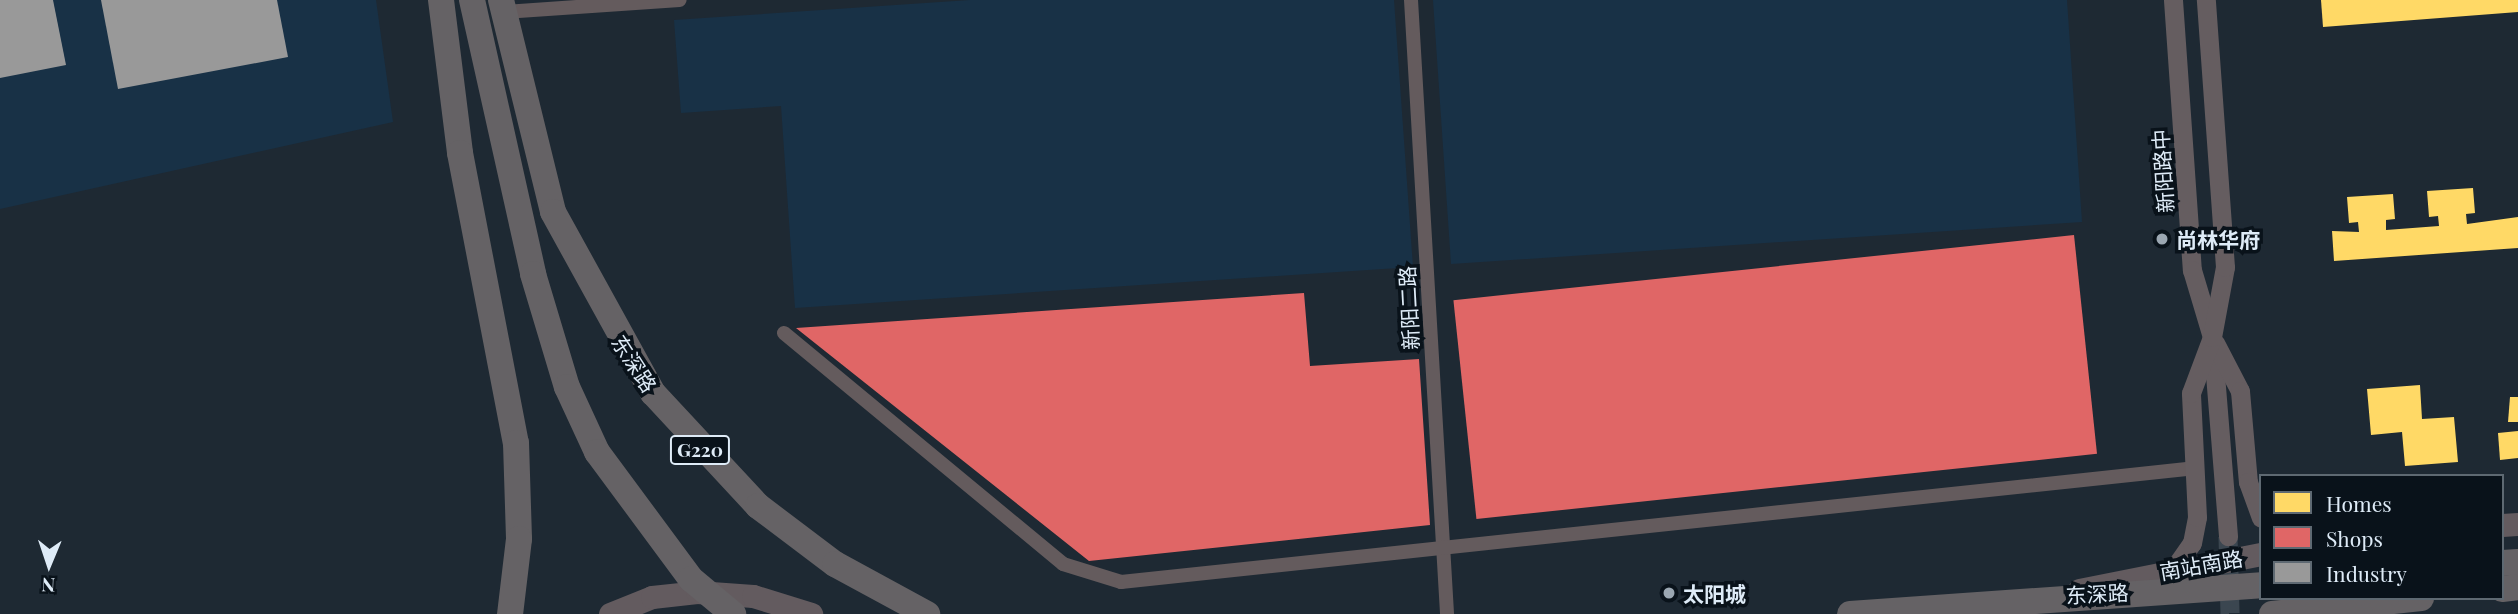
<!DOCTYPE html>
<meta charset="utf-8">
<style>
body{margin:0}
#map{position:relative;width:2518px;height:614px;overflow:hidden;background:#1e2933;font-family:"Playfair Display","Noto Sans SC",serif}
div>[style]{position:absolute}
.built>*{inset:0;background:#183146}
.homes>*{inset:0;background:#ffd966}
.shops>*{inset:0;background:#e06666;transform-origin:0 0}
.industry>*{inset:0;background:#999}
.secondary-tunnel>*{height:19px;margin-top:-9.5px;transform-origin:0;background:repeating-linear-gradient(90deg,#3b4650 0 19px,transparent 0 29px)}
.street>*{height:14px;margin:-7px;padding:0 7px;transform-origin:7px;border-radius:7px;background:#645b5d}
.secondary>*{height:19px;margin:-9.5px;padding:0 9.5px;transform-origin:9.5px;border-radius:9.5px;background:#655d60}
.primary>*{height:23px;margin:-11.5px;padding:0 11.5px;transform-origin:11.5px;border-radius:11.5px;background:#635b5f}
.highway>*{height:26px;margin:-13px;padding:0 13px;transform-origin:13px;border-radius:13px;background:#656265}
.highway-bridge>*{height:26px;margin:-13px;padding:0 13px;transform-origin:13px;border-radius:13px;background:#656265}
.dots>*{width:19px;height:19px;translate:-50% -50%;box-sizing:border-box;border:4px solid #09121a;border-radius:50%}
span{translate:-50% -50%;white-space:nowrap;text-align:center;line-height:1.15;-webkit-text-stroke:7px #09121a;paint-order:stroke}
.shield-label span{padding:2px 5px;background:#09121a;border:2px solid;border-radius:5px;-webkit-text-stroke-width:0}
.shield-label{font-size:19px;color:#deebf7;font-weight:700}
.street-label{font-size:21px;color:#deebf7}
.poi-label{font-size:21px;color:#deebf7;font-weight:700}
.left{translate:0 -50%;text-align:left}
.legend{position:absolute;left:2259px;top:474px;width:245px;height:126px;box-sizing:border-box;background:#09121a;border:2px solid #5e6972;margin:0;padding:9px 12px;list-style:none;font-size:21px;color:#deebf7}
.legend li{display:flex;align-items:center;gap:14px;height:35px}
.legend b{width:35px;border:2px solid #5e6972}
.north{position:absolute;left:14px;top:530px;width:70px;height:70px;-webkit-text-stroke:5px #09121a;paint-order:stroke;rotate:182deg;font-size:19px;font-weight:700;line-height:28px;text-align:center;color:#deebf7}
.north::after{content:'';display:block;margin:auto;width:24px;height:32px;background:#deebf7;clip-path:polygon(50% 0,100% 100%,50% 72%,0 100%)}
</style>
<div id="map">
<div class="built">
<div style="clip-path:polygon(0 0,376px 0,393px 122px,0 209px)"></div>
<div style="clip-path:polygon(970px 0,1394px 0,1413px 267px,795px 308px,781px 106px,681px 113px,674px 20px)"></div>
<div style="clip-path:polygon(1433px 0,2067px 0,2082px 222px,1451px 264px)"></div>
</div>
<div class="homes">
<div style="clip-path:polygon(2321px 0,2518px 0,2518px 12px,2323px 27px)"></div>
<div style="clip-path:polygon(2473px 188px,2475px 213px,2466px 214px,2467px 224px,2518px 217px,2518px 248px,2334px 261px,2332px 231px,2359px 232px,2358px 222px,2349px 223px,2347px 197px,2393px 194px,2395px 219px,2386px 220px,2386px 230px,2439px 226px,2438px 216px,2429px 217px,2427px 191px)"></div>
<div style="clip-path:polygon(2420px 385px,2422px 419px,2454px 417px,2458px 462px,2405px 466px,2402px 432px,2371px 435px,2367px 389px)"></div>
<div style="clip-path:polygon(2510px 397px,2518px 397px,2518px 422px,2508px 422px)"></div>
<div style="clip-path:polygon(2518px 431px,2518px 458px,2500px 460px,2498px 433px)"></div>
</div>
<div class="shops">
<div style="left:2074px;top:235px;width:220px;height:624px;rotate:84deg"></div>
<div style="clip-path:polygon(1304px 293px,1310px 366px,1419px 359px,1430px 525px,1089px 561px,796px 328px)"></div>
</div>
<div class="industry">
<div style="clip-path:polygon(0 0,53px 0,66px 65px,0 78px)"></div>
<div style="clip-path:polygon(101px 0,277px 0,288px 57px,118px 89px)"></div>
</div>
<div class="secondary-tunnel">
<div style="left:2228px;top:536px;width:78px;rotate:88.5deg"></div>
</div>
<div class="street">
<div style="left:1411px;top:0;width:615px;rotate:86.64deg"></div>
<div style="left:503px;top:12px;width:177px;rotate:-3.9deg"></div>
<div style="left:784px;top:333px;width:362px;rotate:39.6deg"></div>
<div style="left:1063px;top:564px;width:61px;rotate:17.2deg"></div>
<div style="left:1121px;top:582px;width:1081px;rotate:-6.05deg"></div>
</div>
<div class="secondary">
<div style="left:2173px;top:0;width:271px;rotate:86deg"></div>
<div style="left:2192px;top:270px;width:70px;rotate:73.4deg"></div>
<div style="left:2212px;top:337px;width:200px;rotate:85.4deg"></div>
<div style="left:2215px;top:343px;width:54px;rotate:62.5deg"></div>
<div style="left:2240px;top:391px;width:91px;rotate:85deg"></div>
<div style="left:2248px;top:482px;width:38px;rotate:70deg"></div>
<div style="left:2175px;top:567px;width:29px;rotate:-55deg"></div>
<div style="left:2192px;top:543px;width:26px;rotate:-79deg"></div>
<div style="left:2197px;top:517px;width:124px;rotate:-92.8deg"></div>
<div style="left:2191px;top:393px;width:60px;rotate:-69.4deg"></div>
<div style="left:2212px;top:337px;width:71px;rotate:-79.5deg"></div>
<div style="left:2225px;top:267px;width:268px;rotate:-94.1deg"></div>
</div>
<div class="primary">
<div style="left:2502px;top:525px;width:16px;rotate:-4deg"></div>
<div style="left:2079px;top:590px;width:186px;rotate:-11.2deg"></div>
<div style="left:610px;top:614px;width:45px;rotate:-22deg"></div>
<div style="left:652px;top:597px;width:45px;rotate:-6.3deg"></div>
<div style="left:697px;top:592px;width:56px;rotate:4.1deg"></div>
<div style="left:753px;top:596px;width:61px;rotate:17.2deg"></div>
</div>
<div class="highway">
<div style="left:441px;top:0;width:154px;rotate:82.9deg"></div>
<div style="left:460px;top:153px;width:295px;rotate:79.1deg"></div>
<div style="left:516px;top:443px;width:96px;rotate:88.2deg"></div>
<div style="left:519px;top:539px;width:76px;rotate:96.8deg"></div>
<div style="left:472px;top:0;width:281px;rotate:77.4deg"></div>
<div style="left:533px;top:274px;width:118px;rotate:73.3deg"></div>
<div style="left:567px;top:387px;width:72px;rotate:65.2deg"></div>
<div style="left:501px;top:0;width:218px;rotate:76.2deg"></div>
<div style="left:553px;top:212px;width:207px;rotate:61.1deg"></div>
<div style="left:653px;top:393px;width:154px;rotate:47.1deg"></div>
<div style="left:758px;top:506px;width:96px;rotate:37deg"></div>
<div style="left:835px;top:564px;width:105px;rotate:28.5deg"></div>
<div style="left:2502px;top:563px;width:16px;rotate:-4deg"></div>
<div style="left:2502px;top:589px;width:16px;rotate:-7deg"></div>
<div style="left:1850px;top:614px;width:412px;rotate:-4deg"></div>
<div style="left:2272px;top:614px;width:150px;rotate:-6.1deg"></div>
</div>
<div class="highway-bridge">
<div style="left:597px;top:452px;width:158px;rotate:53.5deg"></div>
<div style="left:691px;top:579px;width:55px;rotate:39.8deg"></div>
</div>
<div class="dots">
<div style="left:2162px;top:239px;background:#9ba7b2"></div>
<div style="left:1669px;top:593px;background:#9ba7b2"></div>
</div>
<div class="shield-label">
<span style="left:700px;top:450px">G220</span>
</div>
<div class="street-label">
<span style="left:2162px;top:171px;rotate:-94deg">新阳路中</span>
<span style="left:1408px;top:308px;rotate:-93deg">新阳二路</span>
<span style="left:635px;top:363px;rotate:57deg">东深路</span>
<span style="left:2201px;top:564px;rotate:-10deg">南站南路</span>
<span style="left:2097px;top:593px;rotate:-3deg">东深路</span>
</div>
<div class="poi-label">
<span class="left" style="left:2176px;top:239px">尚林华府</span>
<span class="left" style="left:1683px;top:593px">太阳城</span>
</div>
<ul class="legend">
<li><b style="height:19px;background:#ffd966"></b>Homes</li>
<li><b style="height:19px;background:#e06666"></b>Shops</li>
<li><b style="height:19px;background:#999"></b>Industry</li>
</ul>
<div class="north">N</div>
</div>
